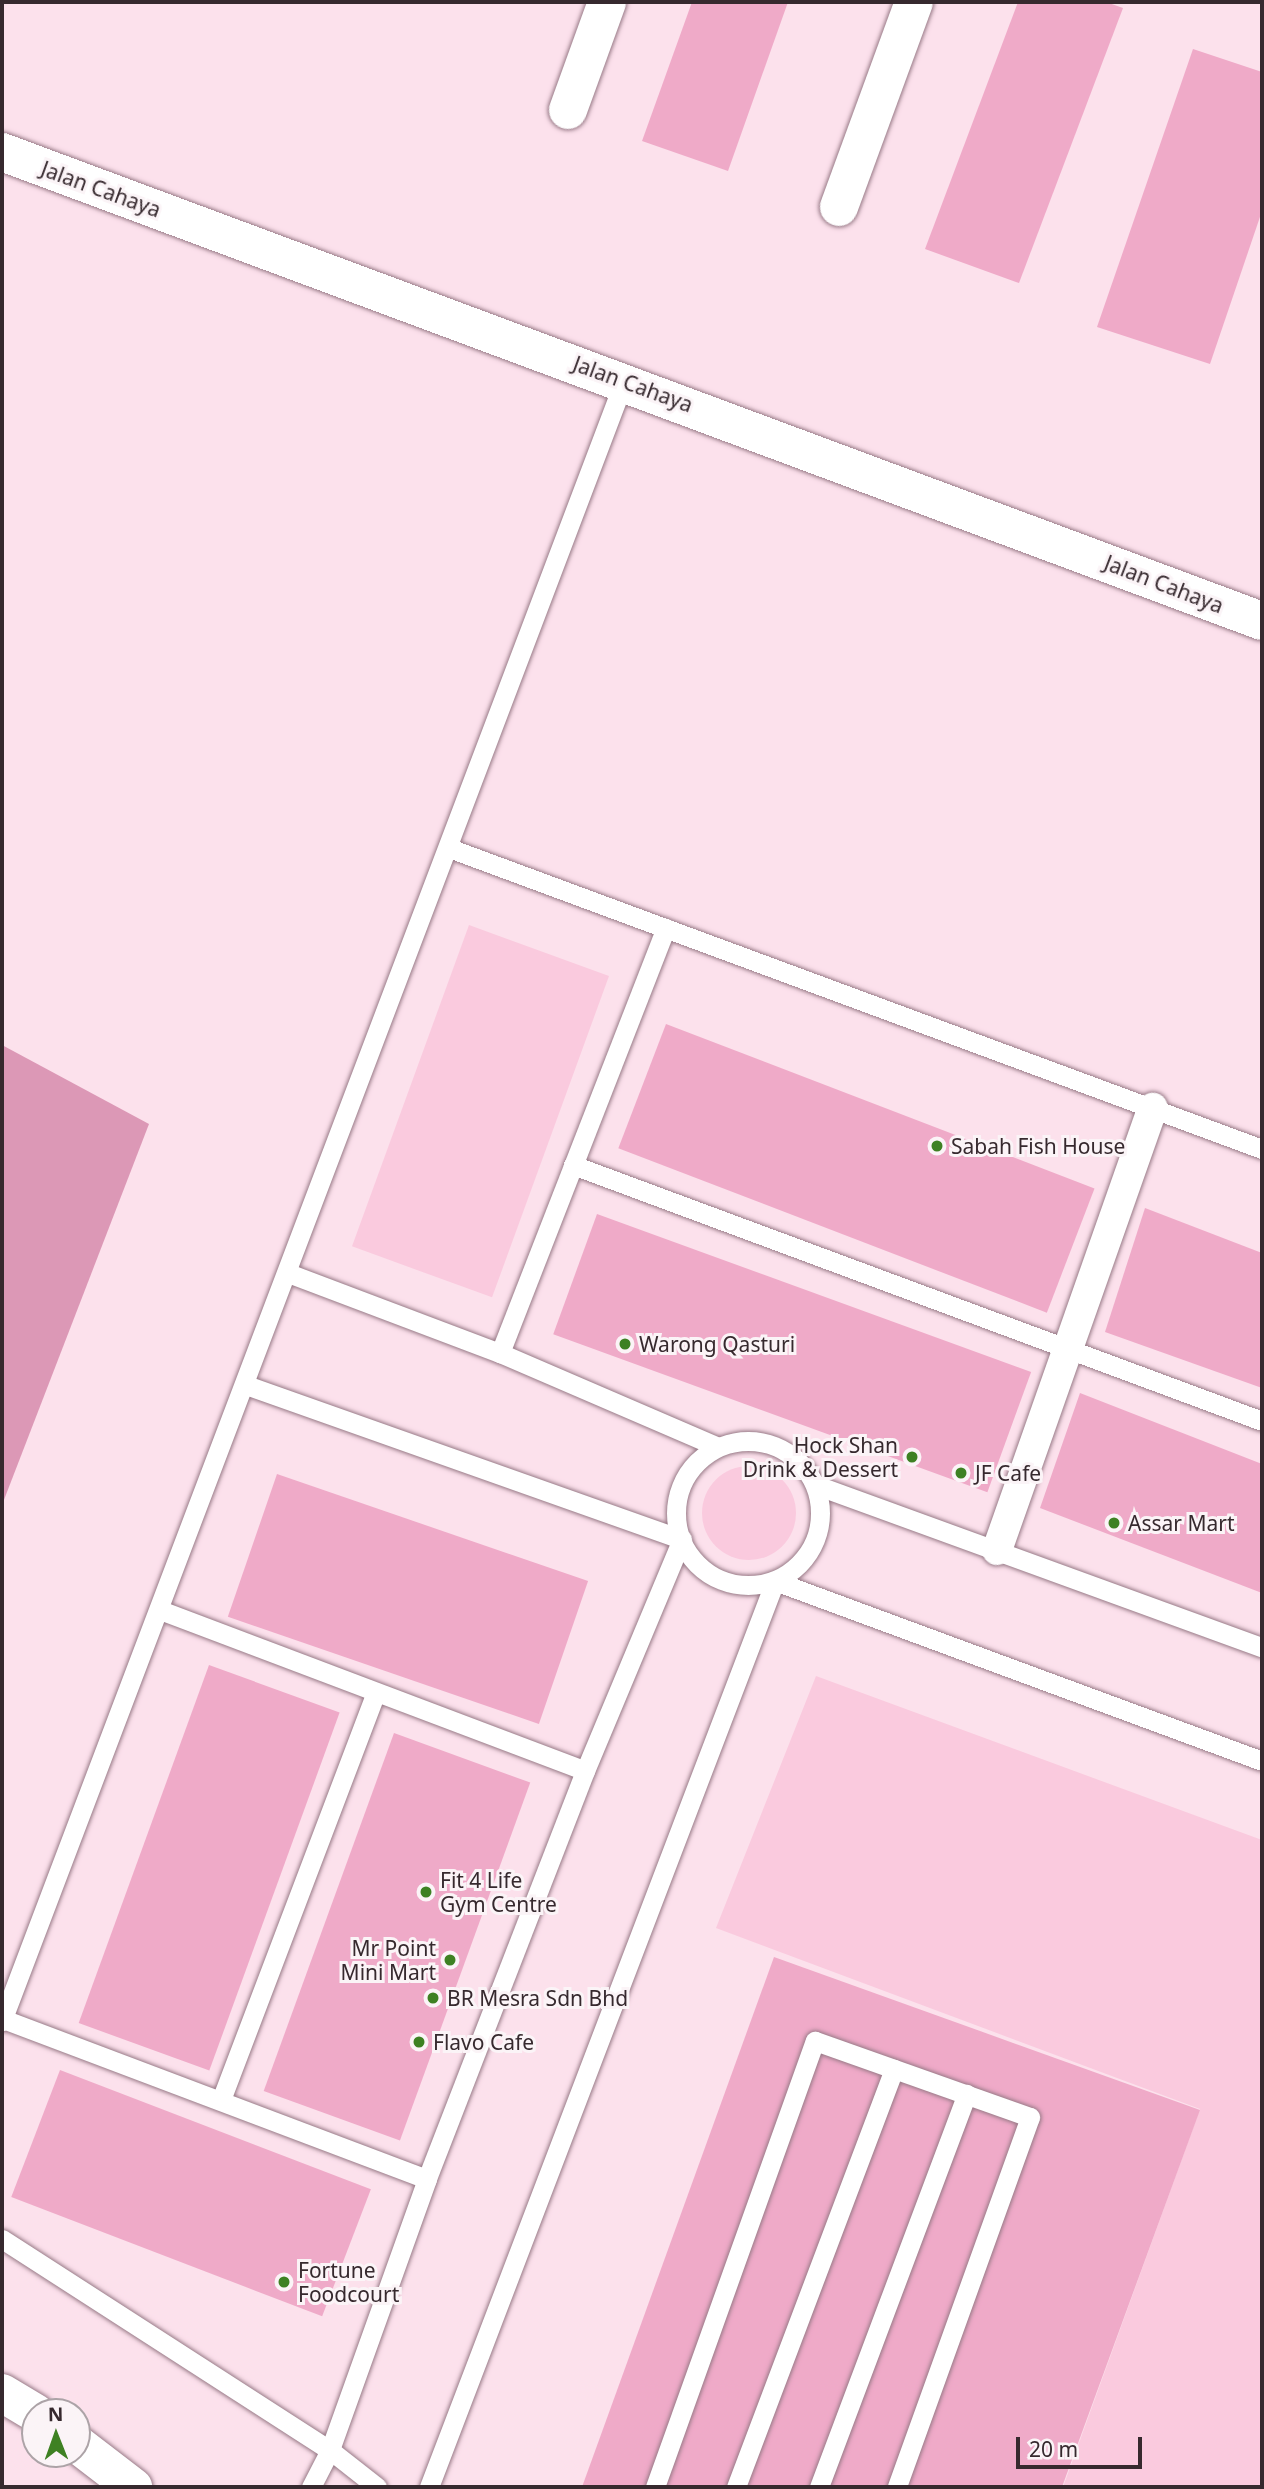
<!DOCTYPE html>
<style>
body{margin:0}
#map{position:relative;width:1264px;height:2489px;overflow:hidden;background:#fce1ec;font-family:"Noto Sans",sans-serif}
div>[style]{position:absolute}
.green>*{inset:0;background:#facade;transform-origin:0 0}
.round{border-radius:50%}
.forest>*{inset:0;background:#dc98b6}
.building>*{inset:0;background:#efaac8;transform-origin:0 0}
.roads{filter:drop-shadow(0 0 2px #987a87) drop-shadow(0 0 2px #987a87)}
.service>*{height:19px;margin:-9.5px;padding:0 9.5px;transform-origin:9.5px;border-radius:9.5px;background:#fff}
.service>.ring{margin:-9.5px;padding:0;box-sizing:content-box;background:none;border:19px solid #fff;border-radius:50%}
.pedestrian>*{height:30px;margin:-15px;padding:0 15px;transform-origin:15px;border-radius:15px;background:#fff}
.minor>*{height:38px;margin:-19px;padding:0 19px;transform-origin:19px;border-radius:19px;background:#fff}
.tertiary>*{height:38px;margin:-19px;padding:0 19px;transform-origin:19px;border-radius:19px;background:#fff}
.dots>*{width:19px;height:19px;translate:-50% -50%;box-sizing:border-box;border:4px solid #fbf4f7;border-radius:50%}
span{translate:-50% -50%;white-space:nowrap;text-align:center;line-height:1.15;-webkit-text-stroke:6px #fbf4f7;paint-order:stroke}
.street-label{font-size:21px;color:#36292e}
.poi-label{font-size:21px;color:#36292e}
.left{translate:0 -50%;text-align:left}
.right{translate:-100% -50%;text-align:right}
.frame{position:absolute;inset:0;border:4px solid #36292e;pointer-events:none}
.north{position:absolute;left:21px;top:2398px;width:70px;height:70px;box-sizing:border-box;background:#fbf4f7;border:2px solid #aca3a7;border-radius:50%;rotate:359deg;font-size:19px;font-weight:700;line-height:28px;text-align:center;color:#36292e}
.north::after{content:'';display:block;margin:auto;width:24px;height:32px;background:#3e8123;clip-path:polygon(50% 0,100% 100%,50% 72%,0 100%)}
.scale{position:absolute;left:1016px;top:2437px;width:126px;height:32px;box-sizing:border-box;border:4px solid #36292e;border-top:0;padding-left:9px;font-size:21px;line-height:24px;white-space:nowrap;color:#36292e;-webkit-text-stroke:5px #fbf4f7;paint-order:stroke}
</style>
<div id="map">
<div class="green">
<div style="left:469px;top:925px;width:149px;height:342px;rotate:20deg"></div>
<div class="round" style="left:702px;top:1466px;width:94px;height:94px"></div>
<div style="clip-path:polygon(816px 1676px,1262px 1840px,1262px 2487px,1063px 2487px,1200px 2109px,716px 1928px)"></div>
</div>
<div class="forest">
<div style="clip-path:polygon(2px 1045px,149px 1124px,2px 1505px)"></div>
</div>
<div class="building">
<div style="clip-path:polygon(692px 2px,788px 2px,728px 171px,642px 141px)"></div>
<div style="clip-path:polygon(1018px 2px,1106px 2px,1123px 8px,1019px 283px,925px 249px)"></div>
<div style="clip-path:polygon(1193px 49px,1262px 72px,1262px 211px,1210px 364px,1097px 327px)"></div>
<div style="left:666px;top:1024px;width:459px;height:133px;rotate:21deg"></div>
<div style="clip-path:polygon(1145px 1208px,1262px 1253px,1262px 1388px,1105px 1332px)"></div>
<div style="left:597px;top:1214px;width:462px;height:128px;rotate:20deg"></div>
<div style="clip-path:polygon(1080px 1393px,1262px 1464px,1262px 1593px,1040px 1508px)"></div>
<div style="left:277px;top:1474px;width:329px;height:151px;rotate:19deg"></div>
<div style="left:209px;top:1665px;width:139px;height:381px;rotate:20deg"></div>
<div style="left:394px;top:1733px;width:145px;height:381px;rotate:20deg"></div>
<div style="clip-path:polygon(774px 1957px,1200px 2110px,1062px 2487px,582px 2487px)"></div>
<div style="left:60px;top:2070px;width:333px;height:136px;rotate:21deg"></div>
</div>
<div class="roads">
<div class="service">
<div style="left:449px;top:848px;width:867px;rotate:20.32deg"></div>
<div style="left:573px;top:1165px;width:735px;rotate:20.38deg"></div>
<div style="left:288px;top:1273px;width:227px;rotate:20.7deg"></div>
<div style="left:500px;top:1353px;width:237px;rotate:23.3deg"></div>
<div style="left:500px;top:1353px;width:456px;rotate:-68.7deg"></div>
<div style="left:246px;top:1385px;width:462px;rotate:19.5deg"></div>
<div style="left:682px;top:1539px;width:251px;rotate:112.7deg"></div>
<div style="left:585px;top:1771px;width:438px;rotate:111.2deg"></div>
<div style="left:427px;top:2179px;width:288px;rotate:109.7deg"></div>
<div style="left:330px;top:2450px;width:42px;rotate:117.2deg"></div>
<div class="ring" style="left:676px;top:1441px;width:125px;height:125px"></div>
<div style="left:816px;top:1485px;width:475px;rotate:20deg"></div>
<div style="left:160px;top:1610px;width:454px;rotate:20.7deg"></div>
<div style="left:3px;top:2019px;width:453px;rotate:20.7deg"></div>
<div style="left:2px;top:2021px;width:1754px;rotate:-69.23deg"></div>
<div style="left:221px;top:2100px;width:436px;rotate:-69.2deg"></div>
<div style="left:2px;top:2239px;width:390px;rotate:32.8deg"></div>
<div style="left:330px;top:2450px;width:60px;rotate:38.2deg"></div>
<div style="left:429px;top:2487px;width:970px;rotate:-69.1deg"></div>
<div style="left:775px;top:1581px;width:519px;rotate:20.28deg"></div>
<div style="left:655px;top:2487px;width:474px;rotate:-70.3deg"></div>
<div style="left:815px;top:2041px;width:228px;rotate:19.5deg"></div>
<div style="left:1030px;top:2117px;width:393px;rotate:109.8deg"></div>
<div style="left:736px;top:2487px;width:447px;rotate:-69.3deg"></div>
<div style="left:819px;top:2487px;width:420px;rotate:-69.4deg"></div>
</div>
<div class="pedestrian">
<div style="left:997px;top:1550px;width:469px;rotate:-70.6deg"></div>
</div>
<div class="minor">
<div style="left:568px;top:110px;width:115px;rotate:-70.1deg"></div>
<div style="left:839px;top:207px;width:218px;rotate:-69.9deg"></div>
<div style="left:2px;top:2393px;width:39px;rotate:31deg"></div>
<div style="left:77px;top:2444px;width:71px;rotate:37.5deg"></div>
</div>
<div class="tertiary">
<div style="left:2px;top:152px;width:1344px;rotate:20.42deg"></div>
</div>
</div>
<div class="dots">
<div style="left:937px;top:1146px;background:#3e8123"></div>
<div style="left:625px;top:1344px;background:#3e8123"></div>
<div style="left:912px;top:1457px;background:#3e8123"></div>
<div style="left:961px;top:1473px;background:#3e8123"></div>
<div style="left:1114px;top:1523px;background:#3e8123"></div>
<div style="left:426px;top:1892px;background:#3e8123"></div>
<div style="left:450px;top:1960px;background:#3e8123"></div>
<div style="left:433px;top:1998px;background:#3e8123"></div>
<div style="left:419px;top:2042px;background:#3e8123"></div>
<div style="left:284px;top:2282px;background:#3e8123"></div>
</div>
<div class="street-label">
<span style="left:101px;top:189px;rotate:20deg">Jalan Cahaya</span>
<span style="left:633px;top:384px;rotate:20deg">Jalan Cahaya</span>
<span style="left:1164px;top:584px;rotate:21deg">Jalan Cahaya</span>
</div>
<div class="poi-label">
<span class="left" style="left:951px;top:1146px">Sabah Fish House</span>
<span class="left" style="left:639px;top:1344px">Warong Qasturi</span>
<span class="right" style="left:898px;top:1457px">Hock Shan<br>Drink &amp; Dessert</span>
<span class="left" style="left:975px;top:1473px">JF Cafe</span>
<span class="left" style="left:1128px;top:1523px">Assar Mart</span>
<span class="left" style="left:440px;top:1892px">Fit 4 Life<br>Gym Centre</span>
<span class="right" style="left:436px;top:1960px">Mr Point<br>Mini Mart</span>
<span class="left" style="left:447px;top:1998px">BR Mesra Sdn Bhd</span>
<span class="left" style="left:433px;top:2042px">Flavo Cafe</span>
<span class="left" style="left:298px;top:2282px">Fortune<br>Foodcourt</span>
</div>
<div class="frame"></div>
<div class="north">N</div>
<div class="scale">20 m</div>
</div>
